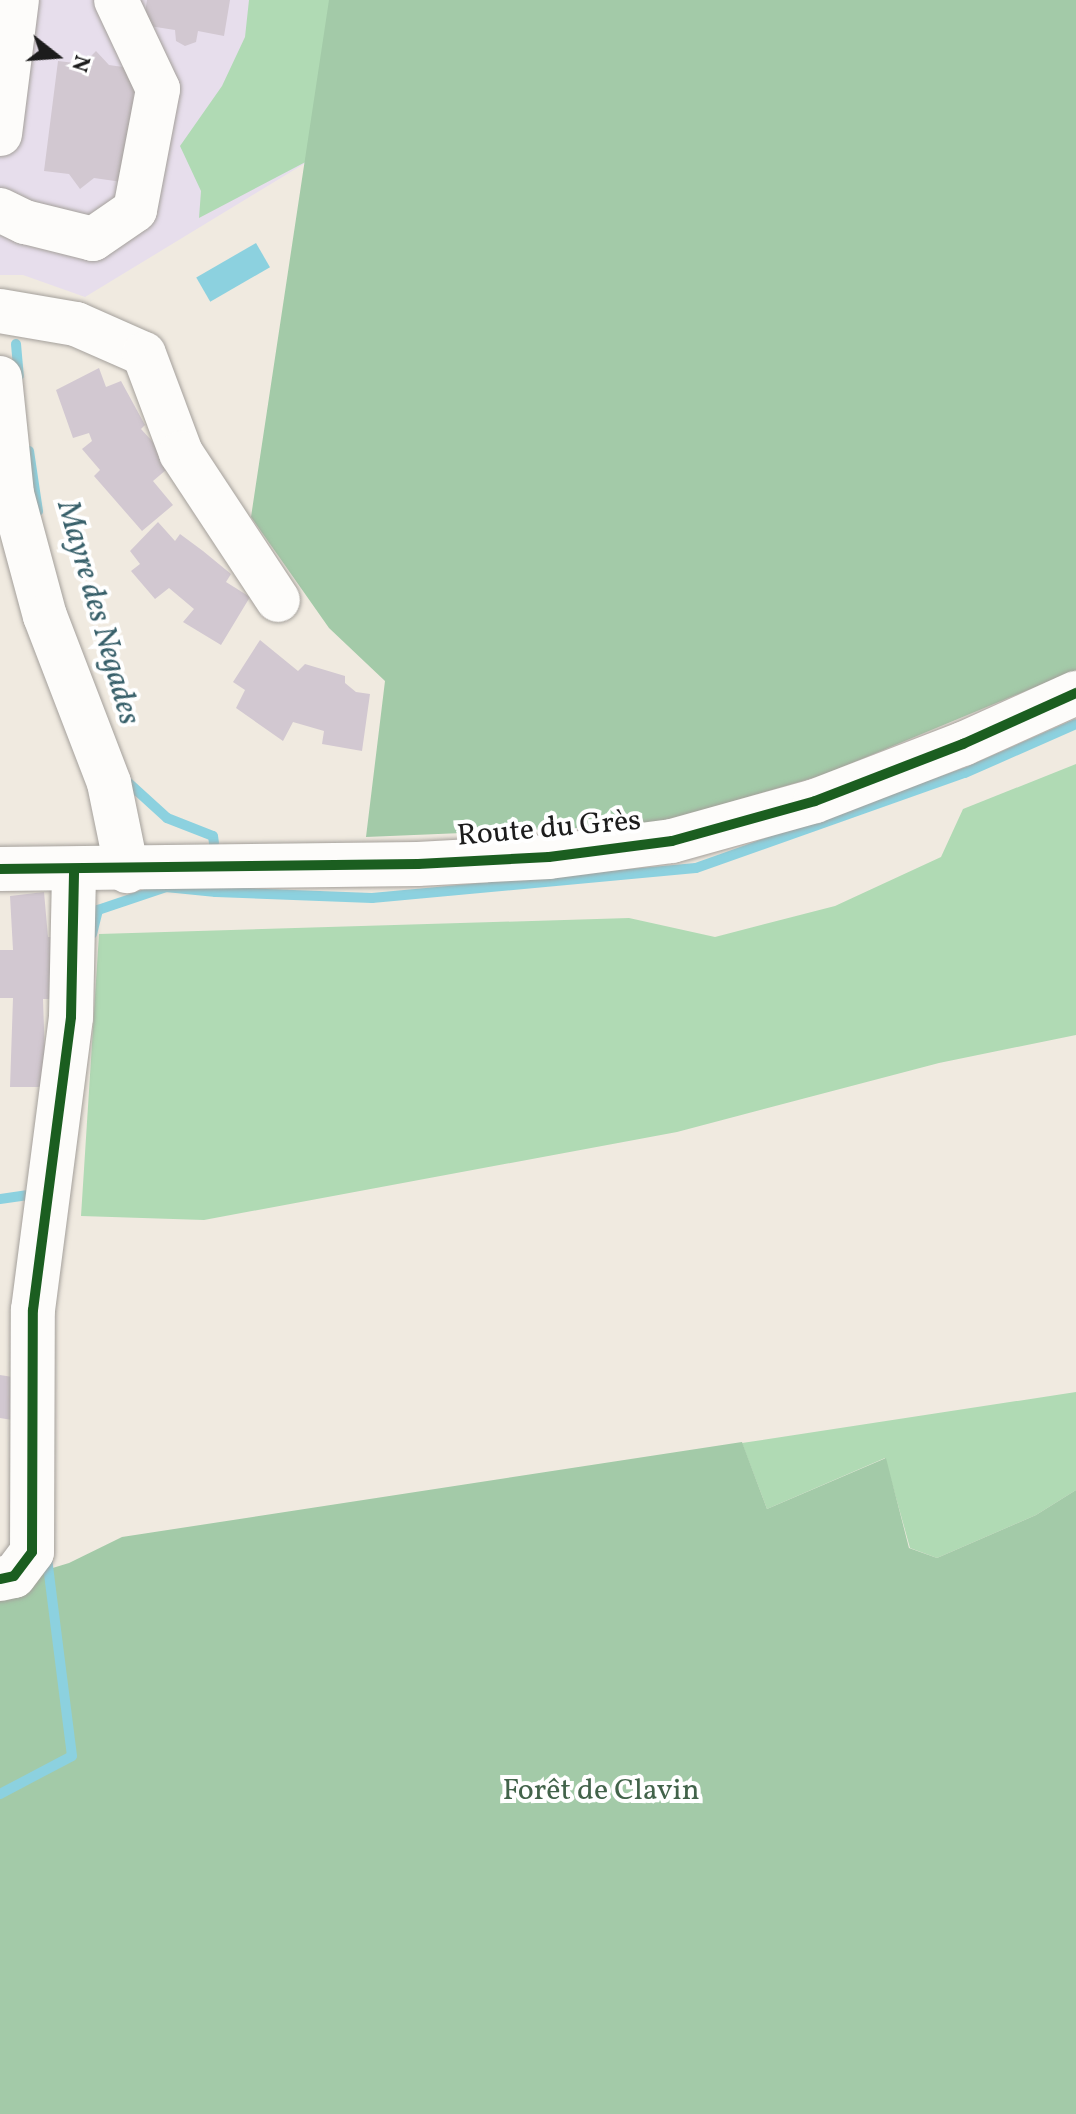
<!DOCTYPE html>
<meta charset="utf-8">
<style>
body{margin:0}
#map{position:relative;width:1076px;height:2114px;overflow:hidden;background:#f0eae0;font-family:Vollkorn,serif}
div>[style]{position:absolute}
.built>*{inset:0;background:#e7deec}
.green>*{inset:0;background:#b0dab4}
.forest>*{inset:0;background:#a3caa8}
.water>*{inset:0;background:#8cd1df;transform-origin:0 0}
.stream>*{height:10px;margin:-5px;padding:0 5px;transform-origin:5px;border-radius:5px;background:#8cd1df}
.building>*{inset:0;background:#d2c8d1}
.roads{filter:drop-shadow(0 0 2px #a4a09b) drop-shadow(0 0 2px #a4a09b)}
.minor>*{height:44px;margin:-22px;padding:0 22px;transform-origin:22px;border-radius:22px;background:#fdfcfa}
.cycleway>*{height:10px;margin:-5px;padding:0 5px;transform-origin:5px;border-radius:5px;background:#1b5e20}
span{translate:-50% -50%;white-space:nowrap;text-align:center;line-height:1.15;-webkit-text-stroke:8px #fff;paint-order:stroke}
.street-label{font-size:30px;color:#1c1c1c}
.park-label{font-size:30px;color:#42634a}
.water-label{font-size:32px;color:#38606a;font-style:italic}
.north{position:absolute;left:16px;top:16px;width:80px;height:80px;-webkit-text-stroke:6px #fff;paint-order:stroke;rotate:107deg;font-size:22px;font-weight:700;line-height:32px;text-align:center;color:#1c1c1c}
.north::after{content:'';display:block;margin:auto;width:28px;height:36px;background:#1c1c1c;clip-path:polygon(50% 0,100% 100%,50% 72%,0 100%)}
</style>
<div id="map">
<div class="built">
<div style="clip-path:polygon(0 0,342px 0,317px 156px,85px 297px,23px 275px,0 275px)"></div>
</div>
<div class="green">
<div style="clip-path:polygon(249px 0,337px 0,317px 156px,199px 218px,201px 191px,180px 146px,222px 86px,245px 37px)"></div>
<div style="clip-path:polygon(1076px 764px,1076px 1035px,939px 1063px,677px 1132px,204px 1220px,81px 1216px,99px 934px,629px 918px,715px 937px,835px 906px,941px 857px,963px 809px)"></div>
<div style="clip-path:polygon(1076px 1392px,1076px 1490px,1036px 1515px,937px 1558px,910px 1548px,885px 1458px,767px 1509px,742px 1443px)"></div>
</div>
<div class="forest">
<div style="clip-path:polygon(329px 0,1076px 0,1076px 670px,823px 775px,652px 825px,366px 837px,385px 681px,329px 628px,251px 517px)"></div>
<div style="clip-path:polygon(742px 1442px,767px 1509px,886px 1458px,909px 1548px,937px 1558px,1036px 1515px,1076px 1490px,1076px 2114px,0 2114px,0 1584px,69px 1563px,122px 1537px)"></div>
</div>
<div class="water">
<div style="left:256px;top:243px;width:28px;height:69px;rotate:60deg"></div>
</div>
<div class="stream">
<div style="left:16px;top:344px;width:32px;rotate:85deg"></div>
<div style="left:29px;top:451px;width:61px;rotate:81.5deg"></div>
<div style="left:122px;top:777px;width:61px;rotate:42.3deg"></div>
<div style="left:167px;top:818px;width:49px;rotate:21.4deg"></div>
<div style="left:213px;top:836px;width:7px;rotate:82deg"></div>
<div style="left:216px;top:892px;width:156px;rotate:2.2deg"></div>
<div style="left:372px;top:898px;width:325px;rotate:-5.3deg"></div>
<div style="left:696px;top:868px;width:285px;rotate:-19.5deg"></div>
<div style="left:965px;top:773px;width:121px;rotate:-23.8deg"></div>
<div style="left:92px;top:934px;width:25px;rotate:-76deg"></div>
<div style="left:98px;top:910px;width:72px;rotate:-18.7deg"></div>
<div style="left:166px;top:887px;width:50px;rotate:5.7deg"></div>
<div style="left:216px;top:892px;width:13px;rotate:-94deg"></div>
<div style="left:0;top:1199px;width:30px;rotate:-8deg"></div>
<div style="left:0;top:1794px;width:81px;rotate:-27.8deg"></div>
<div style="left:72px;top:1756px;width:200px;rotate:-97.2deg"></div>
</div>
<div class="building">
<div style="clip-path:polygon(147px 0,230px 0,224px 36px,198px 31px,196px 42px,185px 46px,176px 41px,175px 30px,143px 25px)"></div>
<div style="clip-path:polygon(96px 51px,109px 65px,137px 69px,122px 182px,94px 178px,80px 189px,69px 174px,44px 171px,58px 61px,83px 64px)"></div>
<div style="clip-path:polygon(99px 368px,106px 387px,121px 381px,145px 425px,141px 429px,173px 464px,153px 481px,173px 505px,142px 531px,94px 476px,100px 470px,82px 449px,92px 441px,89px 433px,73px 438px,56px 390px)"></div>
<div style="clip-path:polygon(158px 522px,175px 541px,180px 534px,203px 551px,231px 574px,226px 582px,250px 597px,221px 645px,183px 622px,194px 609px,169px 588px,155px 599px,131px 571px,140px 564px,130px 551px)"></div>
<div style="clip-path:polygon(260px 640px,298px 671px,305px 664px,345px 676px,345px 683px,356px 692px,370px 694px,362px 751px,322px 744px,324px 731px,293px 722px,283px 741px,236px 708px,245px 690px,233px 682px)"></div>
<div style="clip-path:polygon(44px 892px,48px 937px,55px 937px,56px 999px,43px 999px,46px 1087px,10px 1087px,13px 998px,0 998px,0 950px,13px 950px,10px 896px)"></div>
<div style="clip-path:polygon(0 1375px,19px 1378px,12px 1420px,0 1418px)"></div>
</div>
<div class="roads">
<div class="minor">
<div style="left:0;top:134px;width:135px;rotate:-82.8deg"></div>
<div style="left:0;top:210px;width:28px;rotate:26deg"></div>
<div style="left:25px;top:222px;width:70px;rotate:14deg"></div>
<div style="left:93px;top:239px;width:51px;rotate:-34.6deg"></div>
<div style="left:135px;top:210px;width:123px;rotate:-79.2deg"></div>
<div style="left:158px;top:89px;width:98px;rotate:-115.3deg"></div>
<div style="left:0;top:311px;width:77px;rotate:9.7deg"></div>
<div style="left:76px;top:324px;width:74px;rotate:23.8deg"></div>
<div style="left:144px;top:354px;width:106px;rotate:69.5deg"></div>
<div style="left:181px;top:453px;width:176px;rotate:56.6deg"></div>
<div style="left:0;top:378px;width:117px;rotate:84.1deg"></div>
<div style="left:12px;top:494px;width:126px;rotate:74.9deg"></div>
<div style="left:45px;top:616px;width:179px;rotate:69deg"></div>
<div style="left:109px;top:783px;width:90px;rotate:78.4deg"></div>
<div style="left:0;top:869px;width:418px;rotate:-0.7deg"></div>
<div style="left:418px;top:864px;width:131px;rotate:-3.1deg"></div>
<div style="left:549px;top:857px;width:124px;rotate:-7.4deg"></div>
<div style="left:672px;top:841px;width:148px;rotate:-15.6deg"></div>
<div style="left:815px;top:801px;width:159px;rotate:-21.1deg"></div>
<div style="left:963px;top:744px;width:124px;rotate:-24.3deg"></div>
<div style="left:0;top:1579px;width:14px;rotate:-12deg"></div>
<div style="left:14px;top:1576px;width:30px;rotate:-53deg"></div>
<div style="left:32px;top:1552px;width:242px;rotate:-89.8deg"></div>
<div style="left:33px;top:1310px;width:295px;rotate:-82.6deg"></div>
<div style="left:71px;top:1017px;width:148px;rotate:-88.8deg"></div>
</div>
</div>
<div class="cycleway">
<div style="left:0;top:869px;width:418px;rotate:-0.7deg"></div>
<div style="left:418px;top:864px;width:131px;rotate:-3.1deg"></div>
<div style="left:549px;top:857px;width:124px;rotate:-7.4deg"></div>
<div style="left:672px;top:841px;width:148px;rotate:-15.6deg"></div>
<div style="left:815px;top:801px;width:159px;rotate:-21.1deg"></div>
<div style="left:963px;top:744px;width:124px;rotate:-24.3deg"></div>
<div style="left:0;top:1579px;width:14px;rotate:-12deg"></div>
<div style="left:14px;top:1576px;width:30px;rotate:-53deg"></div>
<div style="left:32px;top:1552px;width:242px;rotate:-89.8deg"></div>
<div style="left:33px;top:1310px;width:295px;rotate:-82.6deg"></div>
<div style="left:71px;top:1017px;width:148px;rotate:-88.8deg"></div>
</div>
<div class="street-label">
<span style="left:549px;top:829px;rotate:-5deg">Route du Grès</span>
</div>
<div class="park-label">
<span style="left:601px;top:1791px">Forêt de Clavin</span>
</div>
<div class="water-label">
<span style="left:97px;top:613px;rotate:74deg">Mayre des Negades</span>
</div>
<div class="north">N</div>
</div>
